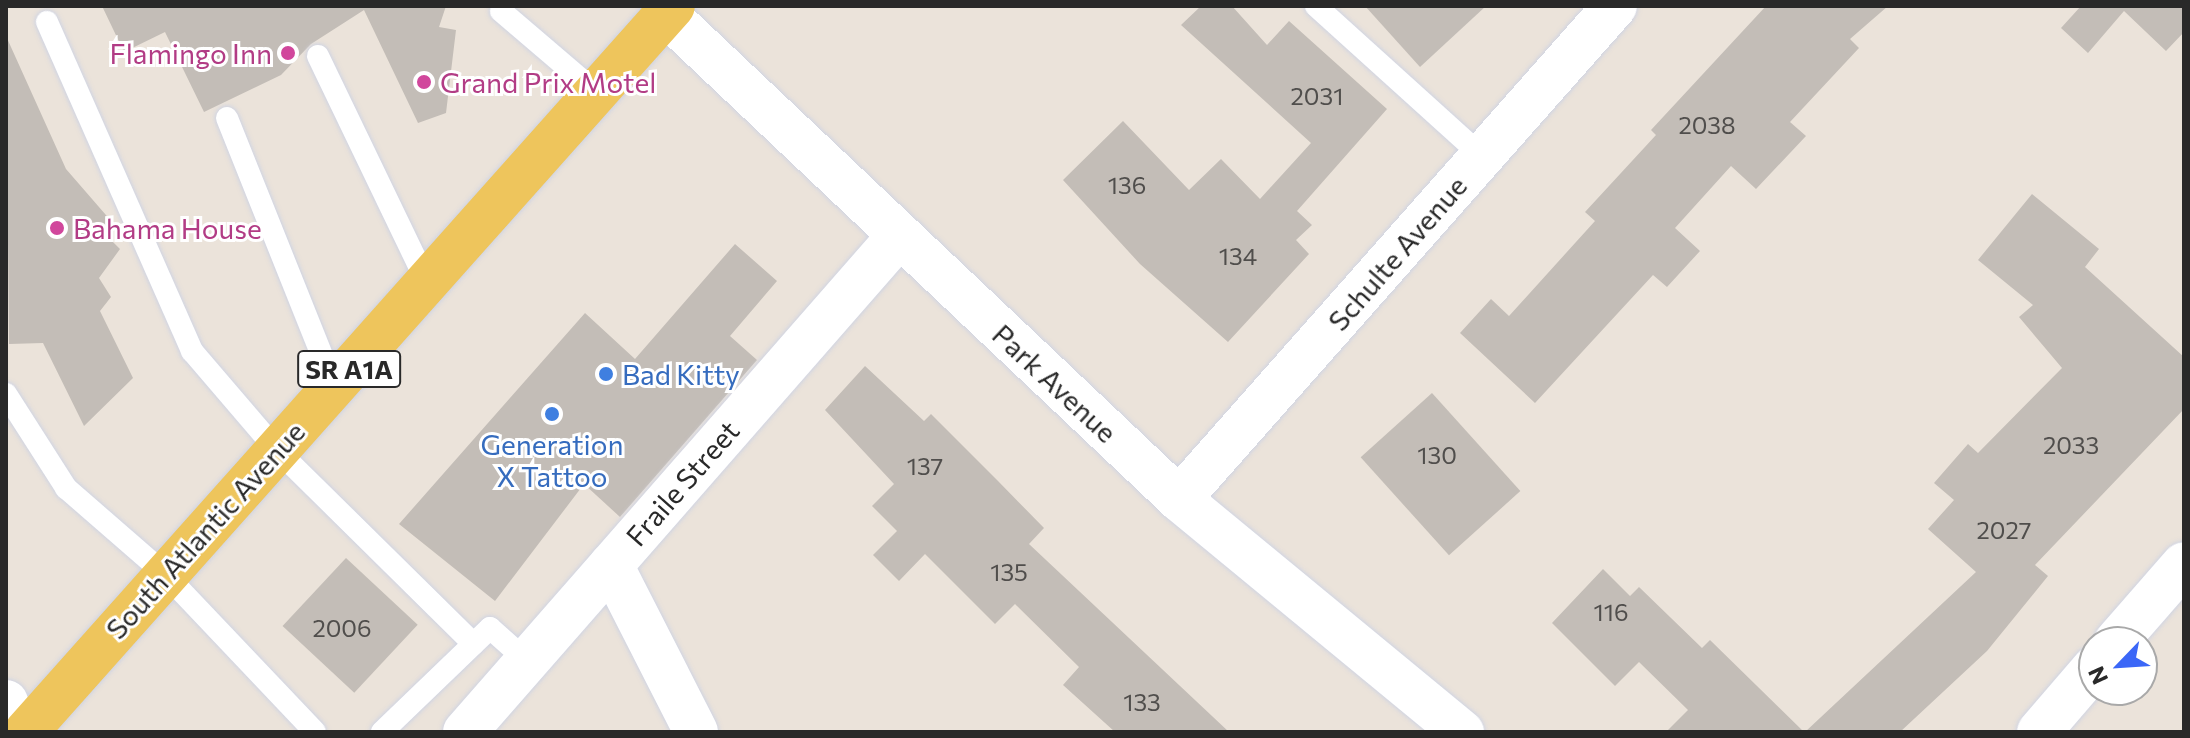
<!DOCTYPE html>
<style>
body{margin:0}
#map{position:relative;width:2190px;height:738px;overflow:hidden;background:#ebe3da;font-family:Commissioner,sans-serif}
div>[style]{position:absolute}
.building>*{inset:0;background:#c3bdb7;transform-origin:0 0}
.roads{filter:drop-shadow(0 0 2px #d0d4e2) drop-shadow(0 0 2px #d0d4e2)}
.service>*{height:22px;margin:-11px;padding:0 11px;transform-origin:11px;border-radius:11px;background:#fff}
.minor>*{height:44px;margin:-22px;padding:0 22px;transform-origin:22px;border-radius:22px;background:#fff}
.primary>*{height:44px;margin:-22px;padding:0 22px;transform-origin:22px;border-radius:22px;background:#eec55c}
.dots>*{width:22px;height:22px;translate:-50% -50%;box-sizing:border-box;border:4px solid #fff;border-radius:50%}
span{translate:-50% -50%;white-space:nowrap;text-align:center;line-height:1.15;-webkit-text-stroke:6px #fff;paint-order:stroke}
.number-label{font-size:24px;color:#504e4c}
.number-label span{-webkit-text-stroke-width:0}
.shield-label span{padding:2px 6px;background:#fff;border:2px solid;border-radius:6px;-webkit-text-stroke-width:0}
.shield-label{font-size:26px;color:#292929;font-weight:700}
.hotel-label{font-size:28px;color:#b23c85}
.right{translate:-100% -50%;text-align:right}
.left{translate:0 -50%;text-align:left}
.street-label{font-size:28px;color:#292929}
.shop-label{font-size:28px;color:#366cbe}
.frame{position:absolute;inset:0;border:8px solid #292929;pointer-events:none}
.north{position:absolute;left:2078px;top:626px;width:80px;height:80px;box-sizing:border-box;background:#fff;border:2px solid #a9a9a9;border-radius:50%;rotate:245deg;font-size:22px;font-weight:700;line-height:32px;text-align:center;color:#292929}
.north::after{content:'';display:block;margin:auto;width:28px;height:36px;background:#3b67f7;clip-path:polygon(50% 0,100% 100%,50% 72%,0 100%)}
</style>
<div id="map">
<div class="building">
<div style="clip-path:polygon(102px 6px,446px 6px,439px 27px,456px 30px,446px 113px,418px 123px,364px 10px,311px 44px,281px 75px,204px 112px,165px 32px,124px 52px)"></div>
<div style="clip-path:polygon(1201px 6px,1232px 6px,1267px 45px,1289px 21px,1387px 109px,1297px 211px,1312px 225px,1296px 240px,1309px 254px,1228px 342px,1140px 264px,1063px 180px,1123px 121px,1189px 190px,1221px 159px,1260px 199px,1311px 143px,1181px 25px)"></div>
<div style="clip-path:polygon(1365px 6px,1486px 6px,1420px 67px)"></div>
<div style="clip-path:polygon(1766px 6px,1888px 6px,1850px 39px,1859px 48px,1790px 122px,1806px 136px,1756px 189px,1731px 166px,1675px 228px,1700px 251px,1667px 287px,1653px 275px,1535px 403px,1460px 333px,1491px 299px,1509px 316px,1595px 221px,1585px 212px,1656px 135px,1651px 130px)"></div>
<div style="clip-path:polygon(2081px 6px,2184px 6px,2184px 32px,2166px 51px,2124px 11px,2088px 53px,2061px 28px)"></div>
<div style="clip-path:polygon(6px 36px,66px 169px,112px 222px,105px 234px,120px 249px,99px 278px,111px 297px,100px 311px,133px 378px,84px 426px,43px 343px,9px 344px)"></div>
<div style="clip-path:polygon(2032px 194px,2099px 249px,2085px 267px,2184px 357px,2184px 409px,2035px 565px,2048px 576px,1987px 651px,1900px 732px,1805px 732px,1976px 572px,1928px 529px,1954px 500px,1934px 483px,1968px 444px,1978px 453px,2062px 368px,2019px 317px,2033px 305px,1978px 260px)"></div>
<div style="clip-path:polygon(735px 244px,777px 281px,730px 336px,757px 360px,620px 517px,584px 484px,495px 601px,399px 524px,585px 313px,635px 359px)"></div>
<div style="clip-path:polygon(865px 366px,924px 421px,931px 414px,998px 481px,1044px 528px,1029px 544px,1229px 732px,1115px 732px,1063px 685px,1079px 667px,1015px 604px,995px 624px,925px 554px,899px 581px,873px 555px,897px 531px,872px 506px,894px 484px,825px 410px)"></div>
<div style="left:1432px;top:393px;width:132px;height:96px;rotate:48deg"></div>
<div style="left:346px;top:558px;width:98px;height:93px;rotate:43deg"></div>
<div style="clip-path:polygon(1603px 569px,1630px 596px,1639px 587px,1702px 648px,1710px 640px,1804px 732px,1666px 732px,1688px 710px,1639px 662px,1615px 686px,1552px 623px)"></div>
</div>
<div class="roads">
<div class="service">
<div style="left:1316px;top:6px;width:224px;rotate:42.1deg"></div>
<div style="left:501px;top:11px;width:125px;rotate:40.5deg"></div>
<div style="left:47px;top:22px;width:360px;rotate:66.2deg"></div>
<div style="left:192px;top:351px;width:130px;rotate:49.4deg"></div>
<div style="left:277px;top:450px;width:276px;rotate:44.6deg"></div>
<div style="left:318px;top:56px;width:249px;rotate:64.3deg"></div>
<div style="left:227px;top:118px;width:288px;rotate:68.2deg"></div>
<div style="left:6px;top:394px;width:112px;rotate:57.4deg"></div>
<div style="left:66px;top:488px;width:133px;rotate:41deg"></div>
<div style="left:166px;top:575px;width:216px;rotate:46.5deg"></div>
<div style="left:382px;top:732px;width:150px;rotate:-43.9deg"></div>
<div style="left:490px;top:628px;width:50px;rotate:41.7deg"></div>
</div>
<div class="minor">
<div style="left:666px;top:14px;width:706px;rotate:43.39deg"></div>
<div style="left:1179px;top:499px;width:367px;rotate:39.5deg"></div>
<div style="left:1179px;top:499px;width:658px;rotate:-48.51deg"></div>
<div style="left:611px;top:565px;width:187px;rotate:63deg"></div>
<div style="left:2116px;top:642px;width:103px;rotate:-48.9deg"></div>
<div style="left:6px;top:702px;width:32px;rotate:68deg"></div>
<div style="left:465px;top:732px;width:660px;rotate:-48.81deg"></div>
<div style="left:2039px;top:732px;width:84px;rotate:-49.3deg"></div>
</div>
<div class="primary">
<div style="left:26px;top:732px;width:972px;rotate:-48.29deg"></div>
</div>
</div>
<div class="dots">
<div style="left:288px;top:53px;background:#d1479c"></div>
<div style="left:424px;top:82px;background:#d1479c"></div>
<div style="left:57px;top:228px;background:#d1479c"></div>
<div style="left:606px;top:374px;background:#3f7fe0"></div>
<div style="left:552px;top:414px;background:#3f7fe0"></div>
</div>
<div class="number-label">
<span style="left:1317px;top:96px">2031</span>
<span style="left:1707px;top:125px">2038</span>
<span style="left:1127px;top:185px">136</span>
<span style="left:1238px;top:256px">134</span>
<span style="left:2071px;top:445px">2033</span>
<span style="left:1437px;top:455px">130</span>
<span style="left:925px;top:466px">137</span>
<span style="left:2004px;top:530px">2027</span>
<span style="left:1009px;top:572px">135</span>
<span style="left:1611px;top:612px">116</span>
<span style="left:342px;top:628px">2006</span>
<span style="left:1142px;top:702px">133</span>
</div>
<div class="shield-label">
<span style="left:349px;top:369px">SR A1A</span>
</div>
<div class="hotel-label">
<span class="right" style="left:272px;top:53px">Flamingo Inn</span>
<span class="left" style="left:440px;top:82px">Grand Prix Motel</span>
<span class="left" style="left:73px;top:228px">Bahama House</span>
</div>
<div class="street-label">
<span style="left:1397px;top:253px;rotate:-49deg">Schulte Avenue</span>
<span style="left:1055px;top:383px;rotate:43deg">Park Avenue</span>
<span style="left:682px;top:483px;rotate:-49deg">Fraile Street</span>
<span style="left:205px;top:530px;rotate:-48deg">South Atlantic Avenue</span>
</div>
<div class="shop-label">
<span class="left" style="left:622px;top:374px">Bad Kitty</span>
<span style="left:552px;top:460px">Generation<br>X Tattoo</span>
</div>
<div class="frame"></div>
<div class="north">N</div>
</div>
